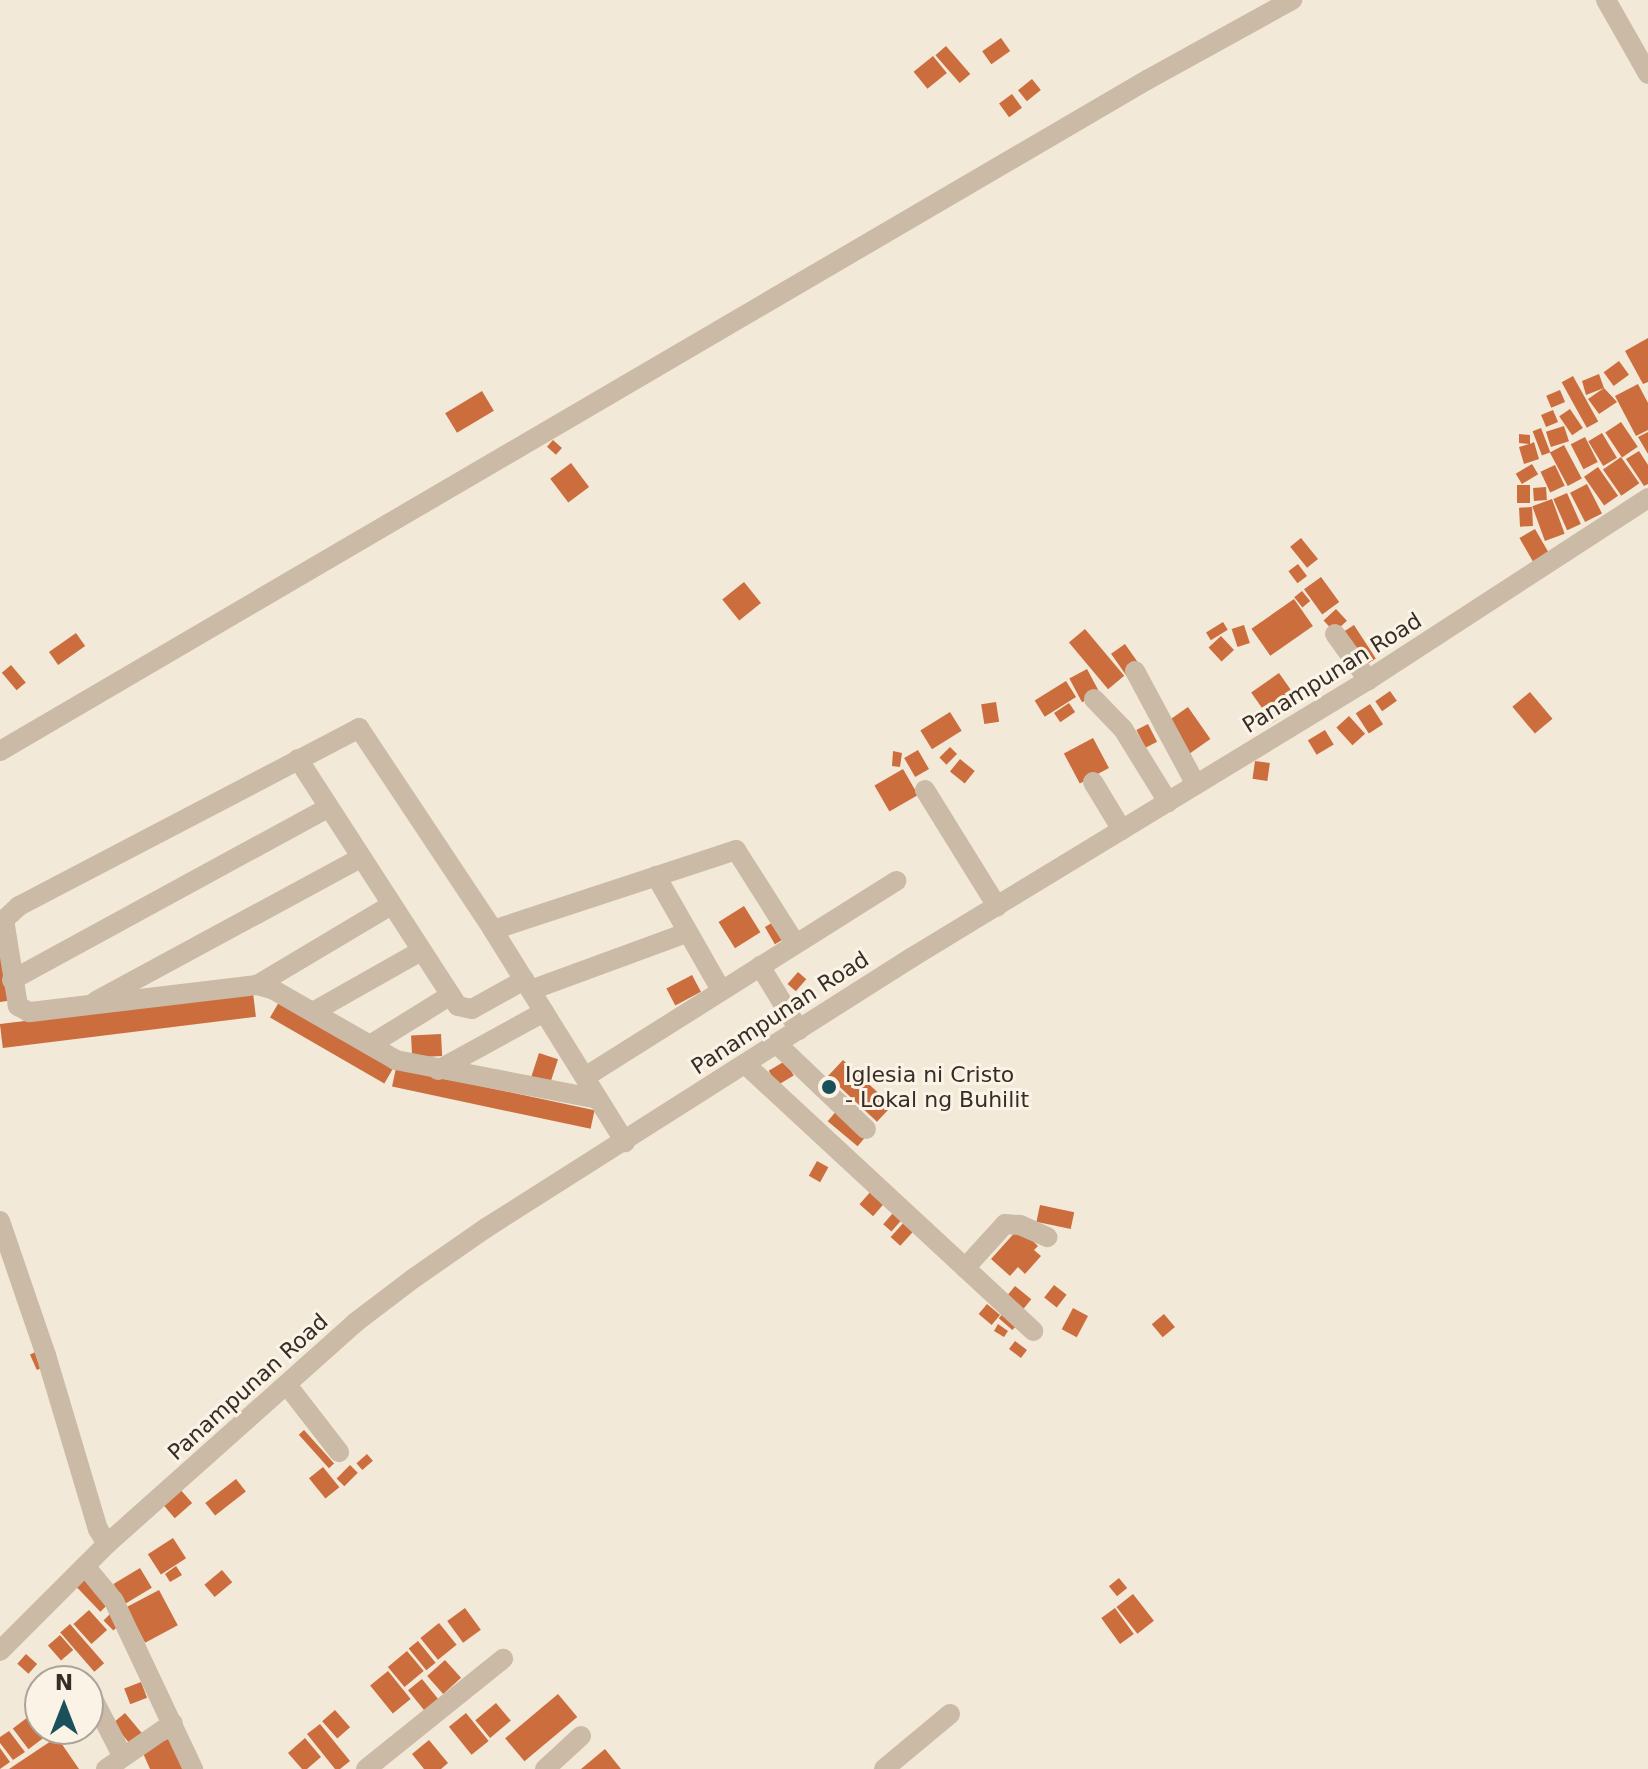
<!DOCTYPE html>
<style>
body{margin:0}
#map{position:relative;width:1648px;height:1769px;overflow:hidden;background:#f3e9d9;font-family:"DejaVu Sans",sans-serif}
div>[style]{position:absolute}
.building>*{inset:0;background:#cc6d3e;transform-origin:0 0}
.minor>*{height:20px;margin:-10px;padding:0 10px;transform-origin:10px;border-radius:10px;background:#cbbaa5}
.dots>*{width:22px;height:22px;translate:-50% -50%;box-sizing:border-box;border:4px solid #faf3e6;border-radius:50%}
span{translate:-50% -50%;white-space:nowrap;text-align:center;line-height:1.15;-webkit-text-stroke:6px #faf3e6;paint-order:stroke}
.street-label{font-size:22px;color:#372d27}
.poi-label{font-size:22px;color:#372d27}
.left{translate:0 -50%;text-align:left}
.north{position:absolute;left:24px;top:1665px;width:80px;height:80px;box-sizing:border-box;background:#faf3e6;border:2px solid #aca49a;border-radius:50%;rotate:0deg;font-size:22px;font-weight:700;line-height:32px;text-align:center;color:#372d27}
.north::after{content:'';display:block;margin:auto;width:28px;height:36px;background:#1a505a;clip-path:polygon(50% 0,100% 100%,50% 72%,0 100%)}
</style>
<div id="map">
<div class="building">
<div style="left:1001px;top:38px;width:16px;height:23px;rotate:55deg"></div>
<div style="left:946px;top:46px;width:37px;height:14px;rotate:49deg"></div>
<div style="left:933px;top:56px;width:22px;height:25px;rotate:51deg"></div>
<div style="left:1032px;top:79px;width:14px;height:18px;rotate:51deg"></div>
<div style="left:1012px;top:94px;width:17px;height:16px;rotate:54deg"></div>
<div style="clip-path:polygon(1648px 338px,1648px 382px,1643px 384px,1625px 351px)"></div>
<div style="left:1619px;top:361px;width:17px;height:19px;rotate:54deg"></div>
<div style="clip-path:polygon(1599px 374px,1604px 388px,1617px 402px,1599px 414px,1588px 399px,1604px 388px,1586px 395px,1582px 381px)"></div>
<div style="left:1573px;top:376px;width:52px;height:13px;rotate:61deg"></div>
<div style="clip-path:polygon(1638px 384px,1648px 403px,1648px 430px,1636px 436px,1615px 396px)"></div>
<div style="left:1560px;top:390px;width:13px;height:15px;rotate:67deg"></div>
<div style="left:482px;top:391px;width:23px;height:43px;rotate:59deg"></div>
<div style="left:1570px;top:409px;width:23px;height:13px;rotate:56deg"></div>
<div style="left:1553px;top:410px;width:13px;height:13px;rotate:67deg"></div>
<div style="left:1621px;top:422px;width:30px;height:19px;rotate:56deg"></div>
<div style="left:1564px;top:426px;width:16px;height:19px;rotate:72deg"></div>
<div style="left:1541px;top:428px;width:26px;height:9px;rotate:69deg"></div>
<div style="clip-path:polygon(1648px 432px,1648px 454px,1638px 437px)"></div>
<div style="left:1602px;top:433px;width:29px;height:16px;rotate:59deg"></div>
<div style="clip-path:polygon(1519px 434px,1530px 435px,1530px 444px,1534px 442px,1539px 459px,1524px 464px,1519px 447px,1529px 444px,1519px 443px)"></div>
<div style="left:1585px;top:437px;width:28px;height:16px;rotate:63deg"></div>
<div style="left:553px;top:440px;width:12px;height:9px;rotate:42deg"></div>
<div style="left:1564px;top:445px;width:38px;height:16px;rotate:62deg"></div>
<div style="clip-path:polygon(1639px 451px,1648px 465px,1648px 484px,1644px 486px,1626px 459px)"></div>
<div style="left:1621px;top:457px;width:32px;height:22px;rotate:55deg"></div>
<div style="left:571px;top:463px;width:30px;height:26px;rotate:53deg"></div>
<div style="left:1532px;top:464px;width:12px;height:19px;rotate:59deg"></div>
<div style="left:1555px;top:465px;width:23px;height:16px;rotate:65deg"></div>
<div style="left:1598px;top:467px;width:35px;height:17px;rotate:55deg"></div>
<div style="left:1587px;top:484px;width:33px;height:19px;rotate:63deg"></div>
<div style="left:1530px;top:485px;width:18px;height:13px;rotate:90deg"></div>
<div style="left:1546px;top:487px;width:13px;height:13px;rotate:86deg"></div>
<div style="left:1567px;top:493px;width:34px;height:15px;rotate:66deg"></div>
<div style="left:1552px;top:499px;width:37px;height:21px;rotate:70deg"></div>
<div style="left:1532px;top:507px;width:19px;height:13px;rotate:87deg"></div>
<div style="left:1535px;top:529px;width:28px;height:18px;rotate:60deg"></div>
<div style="left:1301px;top:538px;width:27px;height:14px;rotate:51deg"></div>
<div style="left:1298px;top:564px;width:15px;height:12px;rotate:53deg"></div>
<div style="left:1321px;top:577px;width:31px;height:21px;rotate:54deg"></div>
<div style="left:744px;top:582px;width:27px;height:28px;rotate:51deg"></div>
<div style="left:1302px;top:591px;width:13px;height:10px;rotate:51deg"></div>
<div style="left:1294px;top:599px;width:33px;height:52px;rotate:55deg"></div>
<div style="left:1336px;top:609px;width:16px;height:17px;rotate:47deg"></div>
<div style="left:1223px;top:622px;width:9px;height:20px;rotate:58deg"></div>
<div style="left:1244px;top:625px;width:19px;height:13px;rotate:72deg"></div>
<div style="left:1354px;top:625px;width:40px;height:21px;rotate:57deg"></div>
<div style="left:1085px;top:629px;width:61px;height:21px;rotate:50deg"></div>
<div style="left:76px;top:633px;width:16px;height:33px;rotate:55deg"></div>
<div style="left:1221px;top:636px;width:19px;height:17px;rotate:47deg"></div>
<div style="left:1125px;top:644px;width:33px;height:17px;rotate:55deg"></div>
<div style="left:11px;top:665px;width:23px;height:12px;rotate:50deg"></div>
<div style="left:1087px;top:669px;width:27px;height:20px;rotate:62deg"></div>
<div style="left:1279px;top:673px;width:37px;height:34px;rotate:55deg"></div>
<div style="left:1066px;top:681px;width:19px;height:37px;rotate:58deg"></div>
<div style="left:1390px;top:691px;width:12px;height:18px;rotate:55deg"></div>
<div style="left:1530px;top:692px;width:35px;height:23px;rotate:50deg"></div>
<div style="left:996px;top:702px;width:20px;height:15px;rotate:81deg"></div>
<div style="left:1069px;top:703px;width:11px;height:18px;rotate:56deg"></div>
<div style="left:1370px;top:704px;width:24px;height:17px;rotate:57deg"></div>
<div style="left:1188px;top:707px;width:39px;height:40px;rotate:55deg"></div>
<div style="left:950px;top:712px;width:22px;height:35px;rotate:58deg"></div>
<div style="left:1349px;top:716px;width:24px;height:17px;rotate:48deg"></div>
<div style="left:1148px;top:724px;width:20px;height:13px;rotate:63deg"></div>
<div style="left:1325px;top:730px;width:17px;height:20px;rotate:59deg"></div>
<div style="left:1093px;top:738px;width:34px;height:33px;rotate:62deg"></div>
<div style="left:950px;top:747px;width:10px;height:15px;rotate:45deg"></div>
<div style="left:918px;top:750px;width:22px;height:16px;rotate:60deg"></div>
<div style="clip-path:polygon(893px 751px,902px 753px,900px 767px,892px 766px)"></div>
<div style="left:960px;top:759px;width:19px;height:16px;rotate:39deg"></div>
<div style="left:1255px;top:761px;width:15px;height:18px;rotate:8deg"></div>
<div style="left:903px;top:769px;width:30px;height:33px;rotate:60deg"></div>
<div style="left:744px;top:906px;width:31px;height:30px;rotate:58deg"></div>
<div style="left:777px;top:920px;width:20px;height:14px;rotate:60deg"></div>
<div style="clip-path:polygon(0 939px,14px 1000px,0 1002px)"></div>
<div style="left:798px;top:972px;width:11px;height:16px;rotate:41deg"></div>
<div style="left:692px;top:975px;width:19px;height:29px;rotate:62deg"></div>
<div style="left:253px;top:993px;width:24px;height:255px;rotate:83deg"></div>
<div style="left:279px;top:1002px;width:132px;height:18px;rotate:30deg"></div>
<div style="left:441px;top:1034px;width:22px;height:30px;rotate:87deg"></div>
<div style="left:539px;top:1053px;width:20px;height:27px;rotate:18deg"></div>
<div style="left:843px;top:1060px;width:67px;height:22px;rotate:43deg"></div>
<div style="left:785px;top:1061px;width:17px;height:19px;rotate:59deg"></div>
<div style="left:396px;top:1068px;width:203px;height:19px;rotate:12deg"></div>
<div style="left:838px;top:1109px;width:39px;height:16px;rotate:40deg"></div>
<div style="left:817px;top:1161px;width:13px;height:17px;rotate:29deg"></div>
<div style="left:872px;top:1190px;width:18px;height:19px;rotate:41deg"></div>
<div style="left:1040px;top:1205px;width:35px;height:17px;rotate:12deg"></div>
<div style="left:893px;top:1213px;width:11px;height:15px;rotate:41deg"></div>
<div style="left:906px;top:1220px;width:13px;height:23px;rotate:42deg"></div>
<div style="clip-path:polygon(1019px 1228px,1038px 1246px,1034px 1250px,1041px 1256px,1025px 1274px,1018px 1267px,1010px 1276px,991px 1259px)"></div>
<div style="left:1054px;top:1285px;width:16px;height:16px;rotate:38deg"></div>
<div style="left:1015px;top:1286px;width:21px;height:13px;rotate:39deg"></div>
<div style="left:987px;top:1304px;width:17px;height:13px;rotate:40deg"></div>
<div style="left:1073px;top:1308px;width:17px;height:24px;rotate:28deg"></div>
<div style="left:1006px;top:1310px;width:18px;height:11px;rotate:41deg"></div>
<div style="left:1164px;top:1314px;width:17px;height:16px;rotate:50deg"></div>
<div style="clip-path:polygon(998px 1324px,1008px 1331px,1004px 1337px,994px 1331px)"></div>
<div style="left:1015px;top:1341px;width:15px;height:10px;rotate:37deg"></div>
<div style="left:40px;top:1350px;width:17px;height:11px;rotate:66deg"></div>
<div style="left:304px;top:1430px;width:45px;height:7px;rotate:48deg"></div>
<div style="left:367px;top:1454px;width:9px;height:14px;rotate:49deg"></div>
<div style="left:350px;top:1465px;width:11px;height:19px;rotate:45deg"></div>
<div style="left:323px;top:1467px;width:26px;height:18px;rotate:51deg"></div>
<div style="left:236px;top:1479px;width:16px;height:39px;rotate:52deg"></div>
<div style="left:179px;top:1488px;width:20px;height:23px;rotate:49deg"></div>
<div style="left:173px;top:1538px;width:24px;height:30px;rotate:57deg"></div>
<div style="clip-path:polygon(176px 1566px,182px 1575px,170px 1582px,165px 1574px)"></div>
<div style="left:140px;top:1568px;width:23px;height:31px;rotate:59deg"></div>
<div style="left:222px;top:1570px;width:16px;height:23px;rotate:50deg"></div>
<div style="left:84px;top:1576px;width:37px;height:13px;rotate:46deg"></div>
<div style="left:1119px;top:1578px;width:13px;height:13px;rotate:51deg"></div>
<div style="left:159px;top:1590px;width:40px;height:37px;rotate:62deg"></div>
<div style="left:1133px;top:1594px;width:34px;height:21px;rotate:52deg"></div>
<div style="left:465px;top:1608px;width:27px;height:22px;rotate:54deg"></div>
<div style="left:1115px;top:1608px;width:32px;height:17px;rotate:54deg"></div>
<div style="left:89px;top:1610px;width:27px;height:21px;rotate:48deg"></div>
<div style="left:112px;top:1612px;width:14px;height:12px;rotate:45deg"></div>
<div style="left:439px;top:1623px;width:28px;height:24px;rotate:51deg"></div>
<div style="left:70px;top:1624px;width:52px;height:13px;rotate:49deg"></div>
<div style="left:60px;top:1635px;width:20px;height:16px;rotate:49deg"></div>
<div style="left:418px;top:1641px;width:28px;height:12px;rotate:51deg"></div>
<div style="left:407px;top:1651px;width:26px;height:25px;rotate:50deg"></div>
<div style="left:26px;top:1654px;width:15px;height:13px;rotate:42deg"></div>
<div style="left:445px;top:1660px;width:24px;height:24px;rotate:48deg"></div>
<div style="left:388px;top:1671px;width:36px;height:23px;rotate:51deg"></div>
<div style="left:422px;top:1679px;width:27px;height:18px;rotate:51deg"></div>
<div style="left:141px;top:1682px;width:17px;height:18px;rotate:69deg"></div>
<div style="left:558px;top:1694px;width:30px;height:69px;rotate:50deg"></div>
<div style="left:496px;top:1703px;width:23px;height:27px;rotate:50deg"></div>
<div style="left:335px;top:1710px;width:23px;height:17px;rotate:49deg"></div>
<div style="left:125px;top:1713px;width:26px;height:16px;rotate:50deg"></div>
<div style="left:466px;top:1713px;width:36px;height:22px;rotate:51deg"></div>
<div style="left:32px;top:1714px;width:26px;height:24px;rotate:53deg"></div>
<div style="clip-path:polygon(320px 1724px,350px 1761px,340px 1769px,335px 1769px,307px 1734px)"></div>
<div style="clip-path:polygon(9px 1731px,25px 1752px,13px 1760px,0 1743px,0 1737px)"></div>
<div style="clip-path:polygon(57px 1737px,79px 1769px,9px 1769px)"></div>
<div style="clip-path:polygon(170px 1738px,185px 1769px,150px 1769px,142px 1751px)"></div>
<div style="clip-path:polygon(305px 1738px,321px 1757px,307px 1769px,302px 1769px,288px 1753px)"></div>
<div style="clip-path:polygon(429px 1740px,448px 1763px,441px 1769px,424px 1769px,412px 1754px)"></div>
<div style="clip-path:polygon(0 1748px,10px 1762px,0 1769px)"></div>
<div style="clip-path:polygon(605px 1749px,621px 1769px,581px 1769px)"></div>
</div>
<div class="minor">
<div style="left:1606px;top:0;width:85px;rotate:60.4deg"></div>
<div style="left:1335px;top:634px;width:57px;rotate:54.3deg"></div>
<div style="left:1135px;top:671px;width:129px;rotate:61.8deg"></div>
<div style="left:1094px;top:699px;width:42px;rotate:46deg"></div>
<div style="left:1123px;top:729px;width:86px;rotate:58.3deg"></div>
<div style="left:0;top:751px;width:1329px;rotate:-30.33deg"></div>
<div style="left:1147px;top:80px;width:166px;rotate:-28.9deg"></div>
<div style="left:298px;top:759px;width:294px;rotate:57.1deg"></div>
<div style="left:458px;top:1006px;width:14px;rotate:12deg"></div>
<div style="left:472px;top:1009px;width:60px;rotate:-29.1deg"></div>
<div style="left:1093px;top:782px;width:56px;rotate:58.9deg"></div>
<div style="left:925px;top:790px;width:137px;rotate:58.2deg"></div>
<div style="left:656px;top:876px;width:131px;rotate:60.3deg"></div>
<div style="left:493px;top:930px;width:256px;rotate:-18.2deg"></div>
<div style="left:736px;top:850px;width:110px;rotate:57.6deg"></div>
<div style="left:760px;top:966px;width:75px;rotate:58.6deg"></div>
<div style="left:12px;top:980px;width:360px;rotate:-28.6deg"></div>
<div style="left:257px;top:985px;width:156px;rotate:-30.8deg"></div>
<div style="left:531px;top:990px;width:165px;rotate:-20.2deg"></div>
<div style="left:96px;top:1001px;width:300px;rotate:-28.4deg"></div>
<div style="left:313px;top:1012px;width:124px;rotate:-29.5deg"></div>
<div style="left:777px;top:1044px;width:123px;rotate:43.7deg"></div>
<div style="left:370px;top:1045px;width:95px;rotate:-31.7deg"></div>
<div style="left:745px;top:1064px;width:393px;rotate:42.8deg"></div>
<div style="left:438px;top:1070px;width:121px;rotate:-28.7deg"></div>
<div style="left:585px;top:1077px;width:368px;rotate:-32.2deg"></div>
<div style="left:598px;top:1099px;width:206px;rotate:-169.1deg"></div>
<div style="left:396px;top:1060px;width:143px;rotate:-150.2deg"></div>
<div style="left:272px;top:989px;width:16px;rotate:-165deg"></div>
<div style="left:257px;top:985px;width:230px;rotate:173.2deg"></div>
<div style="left:29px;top:1012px;width:13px;rotate:-151deg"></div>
<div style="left:18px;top:1006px;width:87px;rotate:-99.2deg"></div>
<div style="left:4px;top:920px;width:21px;rotate:-43deg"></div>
<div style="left:19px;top:906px;width:384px;rotate:-27.6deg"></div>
<div style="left:359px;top:728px;width:242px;rotate:56.4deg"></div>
<div style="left:493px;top:930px;width:250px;rotate:58.1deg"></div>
<div style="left:0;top:1221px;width:142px;rotate:71.1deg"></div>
<div style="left:46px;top:1355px;width:182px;rotate:73.4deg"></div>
<div style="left:98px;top:1529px;width:17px;rotate:59deg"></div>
<div style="left:965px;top:1268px;width:59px;rotate:-47.7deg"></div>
<div style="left:1005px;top:1224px;width:15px;rotate:4deg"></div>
<div style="left:1020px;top:1225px;width:30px;rotate:24deg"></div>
<div style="left:287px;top:1385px;width:85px;rotate:52.2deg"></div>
<div style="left:85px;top:1566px;width:45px;rotate:50.4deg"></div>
<div style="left:114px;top:1601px;width:186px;rotate:64.8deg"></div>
<div style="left:0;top:1651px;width:151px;rotate:-45deg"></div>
<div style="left:107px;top:1544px;width:334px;rotate:-41.7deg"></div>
<div style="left:356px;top:1322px;width:73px;rotate:-37.2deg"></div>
<div style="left:414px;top:1278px;width:88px;rotate:-34.8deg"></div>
<div style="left:486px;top:1228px;width:504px;rotate:-32.43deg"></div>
<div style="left:911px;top:958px;width:535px;rotate:-31.31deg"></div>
<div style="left:1368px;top:680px;width:334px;rotate:-33deg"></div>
<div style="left:88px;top:1689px;width:76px;rotate:62.8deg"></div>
<div style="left:106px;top:1769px;width:81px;rotate:-34.5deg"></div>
<div style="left:366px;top:1769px;width:176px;rotate:-38.8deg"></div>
<div style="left:545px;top:1769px;width:49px;rotate:-42.5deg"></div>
<div style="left:884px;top:1769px;width:86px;rotate:-39.8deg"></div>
</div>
<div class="dots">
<div style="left:829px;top:1087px;background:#1a505a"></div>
</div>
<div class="street-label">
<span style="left:1332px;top:673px;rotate:-32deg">Panampunan Road</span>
<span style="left:780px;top:1013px;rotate:-33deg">Panampunan Road</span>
<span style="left:248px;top:1387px;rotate:-42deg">Panampunan Road</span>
</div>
<div class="poi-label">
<span class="left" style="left:845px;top:1087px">Iglesia ni Cristo<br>- Lokal ng Buhilit</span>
</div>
<div class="north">N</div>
</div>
